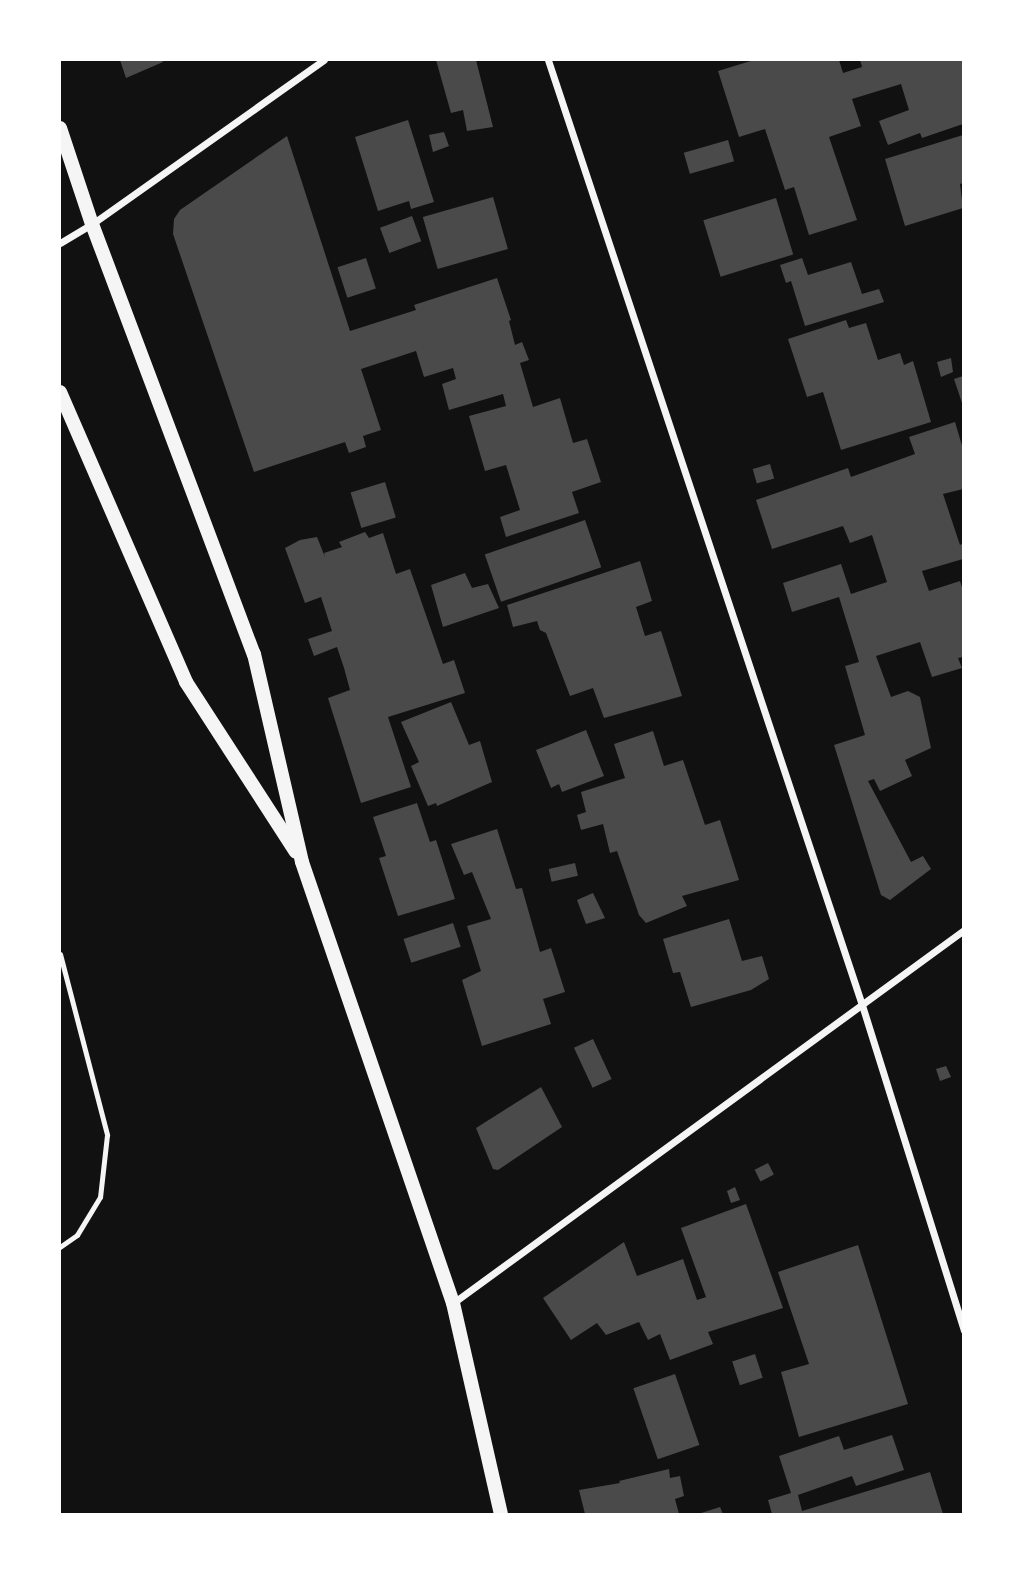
<!DOCTYPE html>
<style>
body{margin:0}
#map{position:relative;width:1023px;height:1574px;overflow:hidden;background:#111;font-family:Ubuntu,sans-serif}
div>[style]{position:absolute}
.building>*{inset:0;background:#4a4a4a;transform-origin:0 0}
.service>*{height:5px;margin:-2.5px;padding:0 2.5px;transform-origin:2.5px;border-radius:2.5px;background:#f5f5f5}
.minor>*{height:7px;margin:-3.5px;padding:0 3.5px;transform-origin:3.5px;border-radius:3.5px;background:#f5f5f5}
.secondary>*{height:14px;margin:-7px;padding:0 7px;transform-origin:7px;border-radius:7px;background:#f5f5f5}
span{translate:-50% -50%;white-space:nowrap;text-align:center;line-height:1.15;-webkit-text-stroke:7px #fff;paint-order:stroke}
.frame{position:absolute;inset:0;border:61px solid #fff;pointer-events:none}
</style>
<div id="map">
<div class="building">
<div style="clip-path:polygon(120px 60px,162px 60px,163px 62px,126px 78px)"></div>
<div style="clip-path:polygon(436px 60px,476px 60px,493px 127px,467px 131px,463px 110px,451px 113px)"></div>
<div style="clip-path:polygon(754px 60px,839px 60px,843px 73px,862px 67px,860px 60px,963px 60px,963px 124px,922px 138px,920px 133px,888px 145px,879px 121px,909px 110px,901px 84px,852px 99px,861px 126px,829px 137px,857px 220px,809px 235px,794px 187px,785px 190px,765px 129px,739px 137px,718px 71px)"></div>
<div style="clip-path:polygon(408px 120px,434px 202px,411px 209px,409px 201px,378px 211px,355px 137px)"></div>
<div style="clip-path:polygon(444px 132px,449px 146px,433px 152px,429px 135px)"></div>
<div style="clip-path:polygon(963px 135px,963px 183px,960px 184px,963px 208px,905px 226px,885px 159px)"></div>
<div style="clip-path:polygon(287px 136px,350px 331px,416px 310px,414px 305px,497px 278px,511px 320px,509px 321px,515px 345px,522px 342px,529px 360px,520px 363px,533px 407px,560px 398px,573px 443px,587px 439px,601px 482px,572px 492px,579px 513px,506px 537px,500px 517px,520px 510px,506px 465px,485px 471px,469px 416px,506px 406px,503px 394px,449px 410px,442px 384px,456px 379px,453px 368px,424px 377px,416px 351px,361px 369px,381px 430px,363px 436px,366px 447px,349px 453px,345px 442px,254px 472px,173px 234px,174px 219px,180px 210px)"></div>
<div style="left:728px;top:140px;width:22px;height:46px;rotate:74deg"></div>
<div style="left:493px;top:197px;width:54px;height:73px;rotate:74deg"></div>
<div style="left:776px;top:198px;width:59px;height:76px;rotate:73deg"></div>
<div style="left:412px;top:216px;width:27px;height:34px;rotate:70deg"></div>
<div style="left:366px;top:258px;width:32px;height:30px;rotate:72deg"></div>
<div style="clip-path:polygon(802px 258px,808px 275px,851px 262px,862px 294px,879px 289px,884px 302px,805px 326px,791px 281px,786px 283px,780px 265px)"></div>
<div style="clip-path:polygon(846px 320px,849px 328px,866px 323px,878px 360px,900px 353px,904px 365px,913px 361px,931px 422px,841px 450px,823px 392px,807px 397px,788px 339px)"></div>
<div style="clip-path:polygon(951px 358px,953px 372px,941px 377px,937px 362px)"></div>
<div style="clip-path:polygon(963px 376px,963px 406px,954px 379px)"></div>
<div style="clip-path:polygon(955px 422px,963px 449px,963px 489px,943px 494px,960px 545px,963px 543px,963px 559px,922px 571px,929px 591px,960px 581px,963px 590px,963px 657px,958px 658px,962px 668px,932px 677px,920px 642px,876px 656px,891px 697px,908px 691px,920px 697px,931px 748px,905px 760px,912px 776px,880px 791px,874px 779px,868px 781px,911px 862px,923px 856px,931px 869px,890px 900px,881px 895px,834px 745px,865px 735px,845px 666px,859px 662px,839px 597px,792px 612px,783px 583px,841px 564px,851px 594px,887px 582px,872px 535px,850px 543px,843px 526px,772px 549px,756px 500px,848px 468px,851px 477px,915px 454px,909px 437px)"></div>
<div style="left:770px;top:464px;width:15px;height:18px;rotate:74deg"></div>
<div style="left:385px;top:482px;width:37px;height:36px;rotate:73deg"></div>
<div style="left:585px;top:520px;width:50px;height:106px;rotate:71deg"></div>
<div style="clip-path:polygon(365px 532px,369px 538px,383px 533px,396px 574px,410px 569px,443px 664px,454px 660px,465px 693px,388px 717px,411px 787px,361px 803px,328px 698px,350px 690px,344px 668px,337px 647px,314px 656px,308px 639px,332px 631px,321px 597px,305px 603px,285px 548px,300px 540px,317px 537px,325px 557px,324px 553px,342px 547px,339px 542px)"></div>
<div style="clip-path:polygon(640px 561px,652px 601px,636px 607px,645px 636px,661px 631px,682px 696px,604px 718px,593px 688px,570px 696px,546px 633px,540px 630px,537px 621px,513px 627px,507px 605px)"></div>
<div style="clip-path:polygon(465px 573px,472px 588px,488px 584px,499px 608px,443px 627px,431px 585px)"></div>
<div style="clip-path:polygon(451px 702px,469px 745px,480px 741px,492px 782px,437px 806px,436px 803px,428px 806px,411px 766px,419px 762px,401px 722px)"></div>
<div style="clip-path:polygon(586px 730px,604px 776px,562px 792px,559px 784px,551px 788px,536px 750px)"></div>
<div style="clip-path:polygon(653px 731px,664px 766px,683px 760px,705px 825px,720px 820px,739px 880px,682px 896px,687px 906px,646px 923px,639px 915px,617px 851px,610px 853px,603px 824px,581px 830px,577px 815px,586px 812px,581px 792px,625px 778px,614px 744px)"></div>
<div style="clip-path:polygon(417px 803px,430px 842px,436px 840px,455px 899px,398px 916px,379px 858px,386px 856px,373px 817px)"></div>
<div style="clip-path:polygon(497px 829px,516px 889px,522px 888px,540px 952px,551px 948px,565px 992px,543px 999px,551px 1024px,482px 1046px,462px 980px,481px 971px,467px 926px,491px 919px,472px 872px,464px 875px,451px 844px)"></div>
<div style="left:575px;top:863px;width:13px;height:27px;rotate:77deg"></div>
<div style="clip-path:polygon(593px 893px,605px 918px,586px 924px,577px 900px)"></div>
<div style="clip-path:polygon(729px 919px,742px 961px,762px 956px,769px 979px,751px 990px,691px 1007px,680px 972px,673px 973px,663px 939px)"></div>
<div style="left:453px;top:923px;width:25px;height:52px;rotate:72deg"></div>
<div style="left:593px;top:1039px;width:44px;height:21px;rotate:65deg"></div>
<div style="clip-path:polygon(946px 1066px,951px 1077px,940px 1081px,936px 1069px)"></div>
<div style="clip-path:polygon(541px 1087px,562px 1127px,498px 1170px,493px 1169px,476px 1128px)"></div>
<div style="left:768px;top:1163px;width:13px;height:15px;rotate:63deg"></div>
<div style="clip-path:polygon(735px 1187px,740px 1200px,731px 1203px,727px 1191px)"></div>
<div style="clip-path:polygon(746px 1204px,783px 1308px,708px 1332px,713px 1344px,670px 1360px,660px 1334px,648px 1340px,639px 1322px,606px 1335px,597px 1323px,571px 1340px,543px 1298px,624px 1242px,637px 1276px,683px 1259px,697px 1300px,706px 1297px,681px 1228px)"></div>
<div style="clip-path:polygon(858px 1245px,908px 1404px,799px 1437px,781px 1372px,809px 1364px,778px 1272px)"></div>
<div style="left:755px;top:1354px;width:25px;height:24px;rotate:72deg"></div>
<div style="left:675px;top:1374px;width:75px;height:44px;rotate:71deg"></div>
<div style="clip-path:polygon(892px 1435px,904px 1470px,856px 1486px,852px 1476px,798px 1495px,802px 1511px,930px 1472px,943px 1514px,772px 1514px,768px 1500px,791px 1493px,779px 1456px,839px 1436px,844px 1450px)"></div>
<div style="clip-path:polygon(669px 1469px,670px 1478px,680px 1476px,684px 1496px,675px 1499px,679px 1514px,585px 1514px,579px 1490px,620px 1483px,619px 1481px)"></div>
<div style="clip-path:polygon(720px 1507px,723px 1514px,698px 1514px)"></div>
</div>
<div class="service">
<div style="left:60px;top:954px;width:187px;rotate:75.4deg"></div>
<div style="left:107px;top:1135px;width:62px;rotate:96.4deg"></div>
<div style="left:100px;top:1197px;width:44px;rotate:121.2deg"></div>
<div style="left:77px;top:1235px;width:21px;rotate:145deg"></div>
</div>
<div class="minor">
<div style="left:548px;top:60px;width:996px;rotate:71.62deg"></div>
<div style="left:862px;top:1005px;width:341px;rotate:72.6deg"></div>
<div style="left:60px;top:243px;width:37px;rotate:-31deg"></div>
<div style="left:92px;top:224px;width:284px;rotate:-35.3deg"></div>
<div style="left:453px;top:1303px;width:633px;rotate:-36.13deg"></div>
</div>
<div class="secondary">
<div style="left:60px;top:128px;width:101px;rotate:71.6deg"></div>
<div style="left:92px;top:224px;width:460px;rotate:69.4deg"></div>
<div style="left:254px;top:654px;width:213px;rotate:77deg"></div>
<div style="left:302px;top:862px;width:466px;rotate:71.1deg"></div>
<div style="left:453px;top:1303px;width:216px;rotate:77.2deg"></div>
<div style="left:60px;top:392px;width:316px;rotate:66.5deg"></div>
<div style="left:186px;top:682px;width:202px;rotate:57.1deg"></div>
</div>
<div class="frame"></div>
</div>
